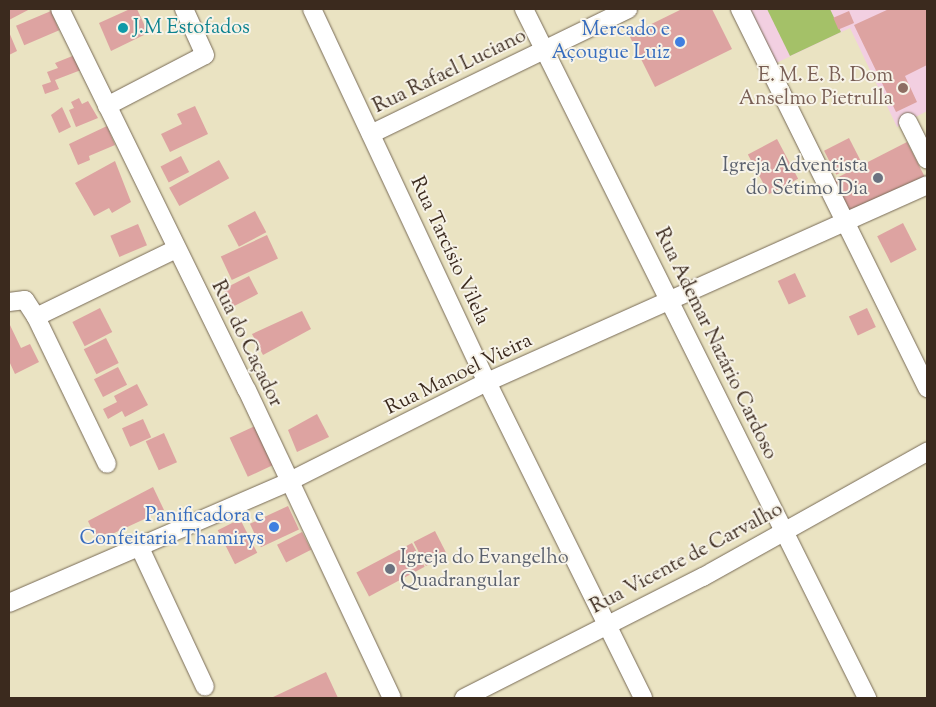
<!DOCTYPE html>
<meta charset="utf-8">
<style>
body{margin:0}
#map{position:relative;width:936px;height:707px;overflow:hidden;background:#eae3c2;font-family:"Sorts Mill Goudy",serif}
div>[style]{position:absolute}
.built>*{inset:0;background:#f2cfe1}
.green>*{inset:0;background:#a4c168}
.building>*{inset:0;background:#dda3a1;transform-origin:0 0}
.roads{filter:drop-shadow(0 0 1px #786b57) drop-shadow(0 0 1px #786b57)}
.minor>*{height:18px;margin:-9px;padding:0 9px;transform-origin:9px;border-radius:9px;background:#fff}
.dots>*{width:14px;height:14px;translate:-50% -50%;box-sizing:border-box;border:2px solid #f7f3e8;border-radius:50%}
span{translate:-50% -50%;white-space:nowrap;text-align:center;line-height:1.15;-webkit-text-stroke:4px #f7f3e8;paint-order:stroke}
.culture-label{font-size:20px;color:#0d838f}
.left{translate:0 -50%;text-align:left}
.shop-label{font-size:20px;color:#366cbe}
.right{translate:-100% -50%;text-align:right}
.street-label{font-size:20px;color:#3b2a1e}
.education-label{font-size:20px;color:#785e54}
.worship-label{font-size:20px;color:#5b616d}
.frame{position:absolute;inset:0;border:10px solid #3b2a1e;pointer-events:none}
</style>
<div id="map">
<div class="built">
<div style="clip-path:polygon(746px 9px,927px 9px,927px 111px,897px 127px,850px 28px,774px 64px)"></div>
</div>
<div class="green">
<div style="clip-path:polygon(767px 9px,830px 9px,841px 32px,790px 56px)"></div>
</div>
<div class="building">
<div style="clip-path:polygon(9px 9px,30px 9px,9px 20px)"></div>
<div style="clip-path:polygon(130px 9px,137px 9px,148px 33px,111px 51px,99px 23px)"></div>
<div style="clip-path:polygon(682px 9px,712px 9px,732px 49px,655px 87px,629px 35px)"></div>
<div style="clip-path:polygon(889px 9px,926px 9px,927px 12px,927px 65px,905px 76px,917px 102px,896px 112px,854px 25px)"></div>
<div style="left:51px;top:11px;width:21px;height:38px;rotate:67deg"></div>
<div style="left:849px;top:11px;width:13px;height:17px;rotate:67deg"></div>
<div style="clip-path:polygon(9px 32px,17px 51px,9px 55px)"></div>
<div style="clip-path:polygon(75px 55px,81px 70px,55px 80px,59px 89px,45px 94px,42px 85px,51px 82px,47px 72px,58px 68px,55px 63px)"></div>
<div style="clip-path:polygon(79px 98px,82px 104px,88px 101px,98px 118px,76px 127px,69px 110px,74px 108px,71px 102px)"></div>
<div style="clip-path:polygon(195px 106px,208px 134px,170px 152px,161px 134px,182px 124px,177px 114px)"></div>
<div style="clip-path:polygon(62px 107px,71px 127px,59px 133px,51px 115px)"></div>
<div style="clip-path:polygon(107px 126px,115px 145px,89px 156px,90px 160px,78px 165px,69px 144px)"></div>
<div style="left:849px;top:138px;width:27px;height:28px;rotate:63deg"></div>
<div style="left:777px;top:139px;width:45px;height:33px;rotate:62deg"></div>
<div style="left:907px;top:142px;width:39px;height:84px;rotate:63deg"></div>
<div style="left:181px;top:156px;width:18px;height:23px;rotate:63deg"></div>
<div style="left:219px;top:160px;width:21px;height:57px;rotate:61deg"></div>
<div style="clip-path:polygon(115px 161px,131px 202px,112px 213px,109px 208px,94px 216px,75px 183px)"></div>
<div style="left:255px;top:211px;width:24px;height:31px;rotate:62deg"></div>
<div style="left:903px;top:223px;width:30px;height:29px;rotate:63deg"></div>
<div style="left:138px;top:224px;width:23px;height:30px;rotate:67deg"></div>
<div style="left:267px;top:235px;width:26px;height:51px;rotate:65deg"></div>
<div style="left:795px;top:273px;width:26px;height:19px;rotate:65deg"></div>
<div style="left:249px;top:276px;width:20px;height:29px;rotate:63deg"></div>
<div style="left:100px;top:308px;width:27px;height:31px;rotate:63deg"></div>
<div style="left:867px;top:308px;width:21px;height:20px;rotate:65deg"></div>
<div style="clip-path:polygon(302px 311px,311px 329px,263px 355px,252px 334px)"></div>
<div style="clip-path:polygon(9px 323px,21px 348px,30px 344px,39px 362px,15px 374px,9px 361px)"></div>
<div style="left:106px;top:338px;width:28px;height:25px;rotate:63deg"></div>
<div style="left:118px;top:367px;width:20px;height:27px;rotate:63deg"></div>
<div style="clip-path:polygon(137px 384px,148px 405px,125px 417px,122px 411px,108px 419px,103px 409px,117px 402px,114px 396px)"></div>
<div style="clip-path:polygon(317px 414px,329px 437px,297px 452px,288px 430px)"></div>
<div style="left:143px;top:419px;width:20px;height:23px;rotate:66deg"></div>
<div style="left:255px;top:426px;width:43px;height:28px;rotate:65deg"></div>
<div style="left:164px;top:433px;width:32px;height:20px;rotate:66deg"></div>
<div style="clip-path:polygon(153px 487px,164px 510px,97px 541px,88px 521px)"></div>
<div style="left:288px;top:506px;width:26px;height:42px;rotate:65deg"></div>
<div style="left:240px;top:519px;width:38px;height:25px;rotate:63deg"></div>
<div style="left:435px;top:531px;width:27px;height:24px;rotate:63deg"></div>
<div style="left:302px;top:532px;width:20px;height:28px;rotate:63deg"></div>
<div style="left:412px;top:543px;width:27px;height:63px;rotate:62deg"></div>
<div style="clip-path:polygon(326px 672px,338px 698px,271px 698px)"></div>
</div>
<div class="roads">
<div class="minor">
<div style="left:60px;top:9px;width:424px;rotate:63.9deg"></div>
<div style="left:247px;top:390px;width:340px;rotate:64.8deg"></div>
<div style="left:312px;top:9px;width:412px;rotate:64.9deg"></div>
<div style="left:487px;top:382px;width:352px;rotate:63.7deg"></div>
<div style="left:524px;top:9px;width:770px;rotate:63.53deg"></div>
<div style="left:740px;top:9px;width:423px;rotate:63.7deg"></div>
<div style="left:107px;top:106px;width:110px;rotate:-27.5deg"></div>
<div style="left:205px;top:55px;width:51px;rotate:-114.5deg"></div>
<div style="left:908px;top:122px;width:42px;rotate:63.4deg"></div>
<div style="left:371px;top:134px;width:286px;rotate:-25.9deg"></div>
<div style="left:9px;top:302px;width:16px;rotate:-7deg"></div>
<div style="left:25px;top:300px;width:20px;rotate:57deg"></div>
<div style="left:36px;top:317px;width:156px;rotate:-25.9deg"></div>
<div style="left:36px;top:317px;width:163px;rotate:64.2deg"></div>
<div style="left:140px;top:548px;width:153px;rotate:64.9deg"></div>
<div style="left:9px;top:603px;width:304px;rotate:-23.4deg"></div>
<div style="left:288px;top:482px;width:223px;rotate:-26.7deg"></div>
<div style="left:487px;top:382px;width:482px;rotate:-24.1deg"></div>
<div style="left:464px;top:698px;width:268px;rotate:-26.9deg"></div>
<div style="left:703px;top:577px;width:257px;rotate:-29.2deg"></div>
</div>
</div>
<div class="dots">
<div style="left:123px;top:28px;background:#0f9aa8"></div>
<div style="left:680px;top:42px;background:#3f7fe0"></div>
<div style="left:903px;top:88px;background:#8d6e63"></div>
<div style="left:878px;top:178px;background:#6b7280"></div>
<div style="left:274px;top:527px;background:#3f7fe0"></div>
<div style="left:390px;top:569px;background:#6b7280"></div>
</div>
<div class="culture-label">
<span class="left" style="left:133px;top:28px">J.M Estofados</span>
</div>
<div class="shop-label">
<span class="right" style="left:670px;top:42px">Mercado e<br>Açougue Luiz</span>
<span class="right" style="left:264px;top:528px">Panificadora e<br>Confeitaria Thamirys</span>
</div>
<div class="street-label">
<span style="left:450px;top:72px;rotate:-26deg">Rua Rafael Luciano</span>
<span style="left:449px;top:251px;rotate:65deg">Rua Tarcísio Vilela</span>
<span style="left:246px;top:344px;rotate:64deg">Rua do Caçador</span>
<span style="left:715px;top:344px;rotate:64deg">Rua Ademar Nazário Cardoso</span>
<span style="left:459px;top:375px;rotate:-26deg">Rua Manoel Vieira</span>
<span style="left:687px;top:559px;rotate:-28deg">Rua Vicente de Carvalho</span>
</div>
<div class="education-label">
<span class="right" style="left:893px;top:88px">E. M. E. B. Dom<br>Anselmo Pietrulla</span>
</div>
<div class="worship-label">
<span class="right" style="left:868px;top:178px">Igreja Adventista<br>do Sétimo Dia</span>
<span class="left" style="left:400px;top:570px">Igreja do Evangelho<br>Quadrangular</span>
</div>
<div class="frame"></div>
</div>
